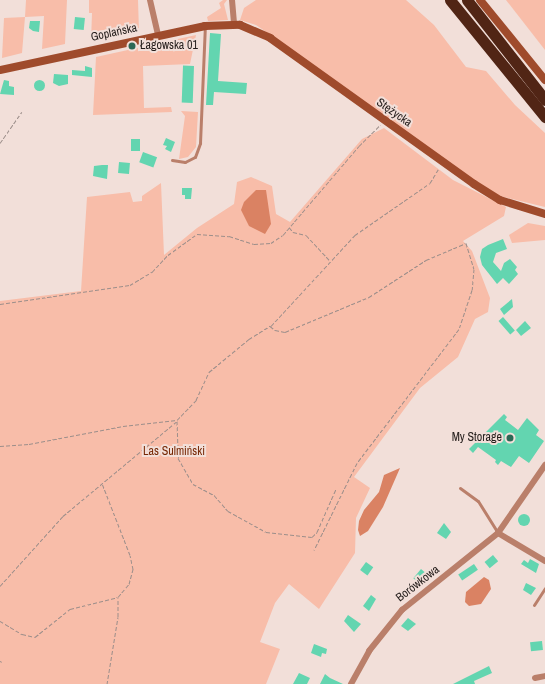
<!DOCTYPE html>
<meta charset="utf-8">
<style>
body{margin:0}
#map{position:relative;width:545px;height:684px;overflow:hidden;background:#f2dfd9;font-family:"Archivo Narrow",sans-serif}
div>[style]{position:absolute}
.green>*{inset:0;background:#f8bda9}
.water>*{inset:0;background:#da8263}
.building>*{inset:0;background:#63d5b0;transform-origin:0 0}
.round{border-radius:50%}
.path>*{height:1px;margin-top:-0.5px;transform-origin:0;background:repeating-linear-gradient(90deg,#9c8e8a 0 4px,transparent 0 6px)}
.lane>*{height:3px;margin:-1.5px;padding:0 1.5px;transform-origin:1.5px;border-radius:1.5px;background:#ba7f6a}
.street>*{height:6px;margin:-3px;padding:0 3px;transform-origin:3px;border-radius:3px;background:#ba7f6a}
.secondary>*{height:8px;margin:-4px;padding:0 4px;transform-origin:4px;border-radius:4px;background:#9f4b2c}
.highway>*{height:11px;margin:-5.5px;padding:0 5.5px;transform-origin:5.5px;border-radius:5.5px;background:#512515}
.dots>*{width:11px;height:11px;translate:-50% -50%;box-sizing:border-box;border:2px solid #f2dfd9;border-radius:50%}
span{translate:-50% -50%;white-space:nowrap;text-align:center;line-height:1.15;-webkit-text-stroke:4px #f2dfd9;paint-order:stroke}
.street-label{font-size:12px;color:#241d1b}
.poi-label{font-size:12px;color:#241d1b}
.left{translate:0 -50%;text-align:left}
.right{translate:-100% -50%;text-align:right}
.park-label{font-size:12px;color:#772805}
</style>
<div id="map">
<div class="green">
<div style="clip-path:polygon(26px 0,67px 0,65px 44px,42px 49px,44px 16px,25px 17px,22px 53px,2px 58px,4px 18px,25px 17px)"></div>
<div style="clip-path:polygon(89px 0,138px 0,139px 32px,131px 34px,129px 32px,131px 27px,122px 28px,126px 35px,91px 41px,92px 13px,89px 13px)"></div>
<div style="clip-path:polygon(223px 0,227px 0,224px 4px,228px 20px,208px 21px,207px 17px,221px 8px,219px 3px)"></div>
<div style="clip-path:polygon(256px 0,406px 0,434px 25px,466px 67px,486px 71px,515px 105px,545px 133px,545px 207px,495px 195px,272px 36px,256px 25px,240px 20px,244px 8px)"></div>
<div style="clip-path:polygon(506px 0,545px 0,545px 50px)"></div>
<div style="clip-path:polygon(196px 35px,190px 64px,143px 66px,144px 108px,171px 107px,172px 112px,93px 115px,96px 57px)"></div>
<div style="clip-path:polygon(181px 111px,198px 112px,196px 147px,188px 157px,179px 159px,185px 116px)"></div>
<div style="clip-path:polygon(384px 128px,453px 180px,506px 207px,504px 216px,463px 241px,472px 251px,490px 298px,488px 312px,475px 319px,458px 357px,420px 388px,354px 477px,370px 488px,356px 518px,355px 553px,319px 609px,289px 584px,275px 603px,260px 642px,280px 649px,266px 684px,0 684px,0 301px,81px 291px,87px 197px,130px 192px,133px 202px,142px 201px,142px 196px,161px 183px,164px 255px,197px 228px,234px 204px,237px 182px,251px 177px,272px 186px,276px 214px,290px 222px,362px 139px)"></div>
<div style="clip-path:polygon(528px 223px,545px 226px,545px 240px,512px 243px,509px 235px)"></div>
</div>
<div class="water">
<div style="clip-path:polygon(256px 190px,266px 190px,271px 224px,265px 234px,249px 226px,241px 210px,244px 202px)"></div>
<div style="clip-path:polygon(400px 468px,383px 507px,368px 531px,360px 536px,358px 530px,359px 521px,364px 510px,379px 492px,384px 475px)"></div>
<div style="clip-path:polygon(484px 577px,489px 580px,491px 589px,481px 604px,469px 606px,465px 602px,466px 592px)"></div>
</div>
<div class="building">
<div style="left:75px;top:17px;width:10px;height:12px;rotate:6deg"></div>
<div style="clip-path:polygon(30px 21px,40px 21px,39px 32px,33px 31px,29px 28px)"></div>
<div style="clip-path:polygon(210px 33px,221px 34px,218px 81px,247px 83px,246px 94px,214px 92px,213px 105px,206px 105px)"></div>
<div style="clip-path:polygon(85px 66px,92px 68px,92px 77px,72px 75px,72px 70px,85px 71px)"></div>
<div style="left:194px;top:66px;width:37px;height:11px;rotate:92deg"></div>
<div style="clip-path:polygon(54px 74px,68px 75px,68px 84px,59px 86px,53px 83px)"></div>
<div class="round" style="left:33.5px;top:79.5px;width:11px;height:11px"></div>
<div style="clip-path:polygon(4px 80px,9px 81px,9px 86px,14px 87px,14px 95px,0 94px)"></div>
<div style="clip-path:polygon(166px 138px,175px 142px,171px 152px,165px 149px,167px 146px,163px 145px)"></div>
<div style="left:131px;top:139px;width:9px;height:12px"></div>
<div style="left:143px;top:152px;width:15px;height:11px;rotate:20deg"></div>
<div style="left:119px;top:162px;width:11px;height:11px;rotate:5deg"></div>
<div style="clip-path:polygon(102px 165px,108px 165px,107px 179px,93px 176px,94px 166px)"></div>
<div style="clip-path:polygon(182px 188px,192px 188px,191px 199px,185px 199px,185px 195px,182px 195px)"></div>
<div style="clip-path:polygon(503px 239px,507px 249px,496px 253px,493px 262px,501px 271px,504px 263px,510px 259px,517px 267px,515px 270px,518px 274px,509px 284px,503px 278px,497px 284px,482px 265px,480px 257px,482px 249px,488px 245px)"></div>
<div style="clip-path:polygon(512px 299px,513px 307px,504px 315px,500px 309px)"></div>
<div style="left:503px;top:317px;width:18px;height:6px;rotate:49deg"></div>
<div style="clip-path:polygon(525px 321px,531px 328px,521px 336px,516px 330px)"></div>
<div style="clip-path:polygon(504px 414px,507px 417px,505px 420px,518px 430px,527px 418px,539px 430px,536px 435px,544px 441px,529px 463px,519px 456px,511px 467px,501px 461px,498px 465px,495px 462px,496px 460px,478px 447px,473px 453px,469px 449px)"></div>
<div class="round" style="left:518px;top:514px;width:12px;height:12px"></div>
<div style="clip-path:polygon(444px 523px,451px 532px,446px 539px,437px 533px)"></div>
<div style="left:493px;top:555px;width:8px;height:11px;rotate:50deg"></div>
<div style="clip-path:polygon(530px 559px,539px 564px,536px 573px,521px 564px,524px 560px,528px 563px)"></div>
<div style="left:366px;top:562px;width:9px;height:10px;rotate:36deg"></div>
<div style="left:474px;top:564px;width:7px;height:19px;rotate:56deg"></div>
<div style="left:421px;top:569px;width:8px;height:12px;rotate:40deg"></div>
<div style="clip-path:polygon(526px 583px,536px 588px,531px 595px,523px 590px)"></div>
<div style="clip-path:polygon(371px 595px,376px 599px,369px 611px,363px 606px)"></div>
<div style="clip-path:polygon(348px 615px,361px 624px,354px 632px,344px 621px)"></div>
<div style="clip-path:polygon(408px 618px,416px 624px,408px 631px,401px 626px)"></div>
<div style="left:542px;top:641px;width:9px;height:12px;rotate:84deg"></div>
<div style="clip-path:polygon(314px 644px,327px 649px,326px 654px,322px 653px,321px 657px,311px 653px)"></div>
<div style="clip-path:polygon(489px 666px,492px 673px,474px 681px,475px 684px,453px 684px)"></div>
<div style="clip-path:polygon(299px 673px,310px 678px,307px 684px,293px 684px)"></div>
<div style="clip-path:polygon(325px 674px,330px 678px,343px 684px,320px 684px)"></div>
</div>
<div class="path">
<div style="left:0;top:143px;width:38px;rotate:-55deg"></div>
<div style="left:289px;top:227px;width:6px;rotate:51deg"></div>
<div style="left:293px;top:232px;width:13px;rotate:13deg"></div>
<div style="left:306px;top:235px;width:35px;rotate:47deg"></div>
<div style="left:0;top:304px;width:131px;rotate:-8.3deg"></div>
<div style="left:130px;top:285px;width:26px;rotate:-31deg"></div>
<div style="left:152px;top:272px;width:23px;rotate:-47deg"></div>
<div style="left:168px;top:255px;width:36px;rotate:-36deg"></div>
<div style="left:197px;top:234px;width:32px;rotate:4deg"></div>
<div style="left:229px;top:236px;width:26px;rotate:18deg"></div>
<div style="left:254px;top:244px;width:17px;rotate:-3deg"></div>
<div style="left:271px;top:243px;width:14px;rotate:-34deg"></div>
<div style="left:283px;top:235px;width:117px;rotate:-49.5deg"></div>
<div style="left:359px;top:146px;width:30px;rotate:-45deg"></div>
<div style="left:271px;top:326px;width:124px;rotate:-47.3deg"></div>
<div style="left:355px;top:235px;width:91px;rotate:-34.7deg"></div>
<div style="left:430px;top:183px;width:17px;rotate:-59deg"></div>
<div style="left:177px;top:421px;width:37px;rotate:88deg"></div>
<div style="left:178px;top:458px;width:30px;rotate:60deg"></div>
<div style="left:193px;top:484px;width:24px;rotate:28deg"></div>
<div style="left:214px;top:495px;width:21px;rotate:49deg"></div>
<div style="left:228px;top:511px;width:43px;rotate:28.9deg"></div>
<div style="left:266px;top:532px;width:46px;rotate:6.2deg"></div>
<div style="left:312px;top:537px;width:7px;rotate:-45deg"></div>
<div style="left:317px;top:532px;width:47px;rotate:-66.2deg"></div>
<div style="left:0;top:446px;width:29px;rotate:-4deg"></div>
<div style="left:29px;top:444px;width:96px;rotate:-10.8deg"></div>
<div style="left:123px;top:426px;width:54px;rotate:-6.3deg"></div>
<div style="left:177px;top:420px;width:28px;rotate:-46deg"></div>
<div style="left:196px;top:400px;width:31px;rotate:-65deg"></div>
<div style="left:209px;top:372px;width:52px;rotate:-39.5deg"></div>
<div style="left:249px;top:339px;width:25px;rotate:-32deg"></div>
<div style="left:270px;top:326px;width:6px;rotate:39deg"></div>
<div style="left:275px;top:330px;width:10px;rotate:11deg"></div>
<div style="left:285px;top:332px;width:91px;rotate:-22.6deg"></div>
<div style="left:369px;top:297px;width:68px;rotate:-33deg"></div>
<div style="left:426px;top:260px;width:43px;rotate:-23deg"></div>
<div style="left:466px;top:243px;width:27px;rotate:73deg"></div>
<div style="left:474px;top:269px;width:21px;rotate:95deg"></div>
<div style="left:472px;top:290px;width:41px;rotate:108.4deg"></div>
<div style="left:459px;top:329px;width:168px;rotate:127.3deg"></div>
<div style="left:357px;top:463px;width:97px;rotate:116.3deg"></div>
<div style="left:0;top:586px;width:94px;rotate:-48deg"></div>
<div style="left:63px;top:516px;width:148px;rotate:-39.8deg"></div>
<div style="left:0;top:621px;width:26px;rotate:31deg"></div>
<div style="left:22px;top:634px;width:13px;rotate:13deg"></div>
<div style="left:35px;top:637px;width:45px;rotate:-38.7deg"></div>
<div style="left:70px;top:609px;width:49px;rotate:-14deg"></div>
<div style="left:118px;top:597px;width:17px;rotate:-50deg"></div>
<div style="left:129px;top:584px;width:16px;rotate:-75deg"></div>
<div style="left:133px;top:569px;width:14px;rotate:-102deg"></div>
<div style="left:130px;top:555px;width:77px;rotate:-111.3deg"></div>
<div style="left:0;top:661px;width:2px;rotate:27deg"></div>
<div style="left:107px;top:684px;width:68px;rotate:-80.7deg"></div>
<div style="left:118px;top:617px;width:19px;rotate:-90deg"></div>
</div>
<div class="lane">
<div style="left:172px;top:160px;width:13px;rotate:9deg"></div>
<div style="left:185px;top:162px;width:11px;rotate:-27deg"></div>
<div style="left:195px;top:157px;width:15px;rotate:-70deg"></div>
<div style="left:200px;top:143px;width:117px;rotate:-87.6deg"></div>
<div style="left:460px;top:488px;width:22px;rotate:36deg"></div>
<div style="left:478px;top:501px;width:38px;rotate:58deg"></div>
<div style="left:534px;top:605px;width:20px;rotate:-57deg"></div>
</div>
<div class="street">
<div style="left:150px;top:0;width:37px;rotate:77deg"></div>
<div style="left:232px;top:0;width:24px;rotate:85deg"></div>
<div style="left:498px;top:533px;width:55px;rotate:30.8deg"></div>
<div style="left:535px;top:678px;width:10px;rotate:-11deg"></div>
<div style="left:351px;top:684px;width:38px;rotate:-61deg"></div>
<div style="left:369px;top:651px;width:53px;rotate:-51.2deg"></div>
<div style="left:402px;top:610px;width:123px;rotate:-38.7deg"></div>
<div style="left:498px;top:533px;width:83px;rotate:-55.3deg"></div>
</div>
<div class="secondary">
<div style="left:480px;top:0;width:103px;rotate:50.9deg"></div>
<div style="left:0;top:70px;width:210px;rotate:-12.1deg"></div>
<div style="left:205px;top:26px;width:35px;rotate:-2deg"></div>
<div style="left:240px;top:25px;width:33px;rotate:23deg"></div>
<div style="left:270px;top:38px;width:251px;rotate:35.6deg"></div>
<div style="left:474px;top:184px;width:31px;rotate:32deg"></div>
<div style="left:500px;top:200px;width:47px;rotate:17.3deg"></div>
</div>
<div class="highway">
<div style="left:450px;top:0;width:151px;rotate:50.9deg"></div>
<div style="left:467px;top:0;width:127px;rotate:52deg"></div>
</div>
<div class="dots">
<div style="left:132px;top:46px;background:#2b6855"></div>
<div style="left:510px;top:438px;background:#2b6855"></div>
</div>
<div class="street-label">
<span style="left:114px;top:33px;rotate:-12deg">Goplańska</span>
<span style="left:394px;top:113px;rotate:35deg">Stężycka</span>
<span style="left:418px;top:584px;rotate:-38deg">Borówkowa</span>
</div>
<div class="poi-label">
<span class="left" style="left:140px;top:46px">Łagowska 01</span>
<span class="right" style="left:502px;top:438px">My Storage</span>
</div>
<div class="park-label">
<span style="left:174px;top:452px">Las Sulmiński</span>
</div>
</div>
